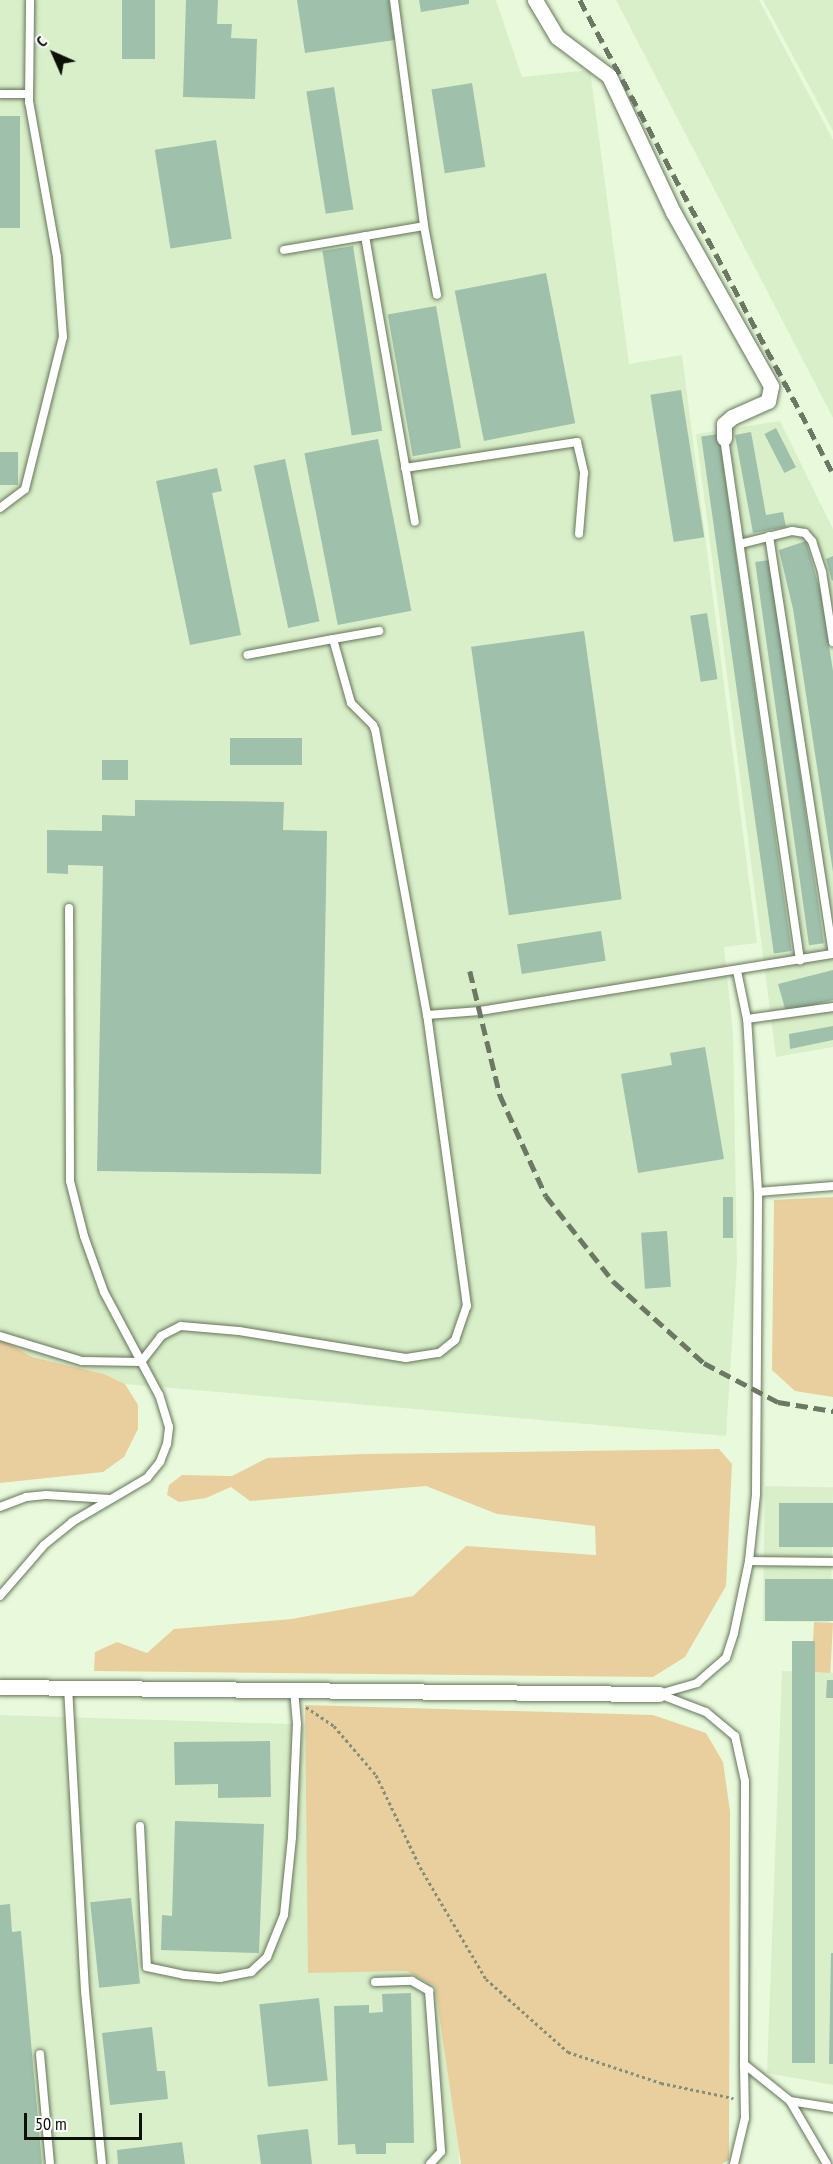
<!DOCTYPE html>
<meta charset="utf-8">
<style>
body{margin:0}
#map{position:relative;width:833px;height:2164px;overflow:hidden;background:#e8fadb;font-family:"PT Sans Narrow",sans-serif}
div>[style]{position:absolute}
.built>*{inset:0;background:#d9efc9;transform-origin:0 0}
.green>*{inset:0;background:#e9cf9e;transform-origin:0 0}
.building>*{inset:0;background:#9fc0ab;transform-origin:0 0}
.path>*{height:3px;margin-top:-1.5px;transform-origin:0;background:repeating-linear-gradient(90deg,#838f7a 0 3px,transparent 0 6px)}
.roads{filter:drop-shadow(0 0 2px #65755a) drop-shadow(0 0 2px #65755a)}
.lane>*{height:8px;margin:-4px;padding:0 4px;transform-origin:4px;border-radius:4px;background:#fff}
.street>*{height:15px;margin:-7.5px;padding:0 7.5px;transform-origin:7.5px;border-radius:7.5px;background:#fff}
.rail>*{height:4.5px;margin-top:-2.25px;transform-origin:0;background:repeating-linear-gradient(90deg,#6c7864 0 12px,transparent 0 18px)}
span{translate:-50% -50%;white-space:nowrap;text-align:center;line-height:1.15;-webkit-text-stroke:6px #fff;paint-order:stroke}
.north{position:absolute;left:24px;top:24px;width:60px;height:60px;-webkit-text-stroke:4px #fff;paint-order:stroke;rotate:315deg;font-size:16px;font-weight:700;line-height:24px;text-align:center;color:#0b1107}
.north::after{content:'';display:block;margin:auto;width:21px;height:27px;background:#0b1107;clip-path:polygon(50% 0,100% 100%,50% 72%,0 100%)}
.scale{position:absolute;left:24px;top:2113px;width:118px;height:27px;box-sizing:border-box;border:3px solid #0b1107;border-top:0;padding-left:8px;font-size:18px;line-height:21px;white-space:nowrap;color:#0b1107;-webkit-text-stroke:4px #fff;paint-order:stroke}
</style>
<div id="map">
<div class="built">
<div style="clip-path:polygon(0 0,496px 0,522px 77px,590px 70px,629px 364px,682px 355px,757px 943px,724px 947px,733px 1033px,737px 1263px,726px 1436px,125px 1384px,104px 1374px,32px 1357px,0 1338px)"></div>
<div style="clip-path:polygon(616px 0,759px 0,833px 140px,833px 418px)"></div>
<div style="clip-path:polygon(763px 0,833px 0,833px 131px)"></div>
<div style="clip-path:polygon(780px 421px,833px 529px,833px 1047px,776px 1057px,696px 434px)"></div>
<div style="left:765px;top:1486px;width:68px;height:135px;rotate:1deg"></div>
<div style="clip-path:polygon(782px 1671px,833px 1673px,833px 2085px,767px 2073px)"></div>
<div style="clip-path:polygon(0 1715px,324px 1725px,455px 1970px,459px 2164px,0 2164px)"></div>
</div>
<div class="green">
<div style="clip-path:polygon(833px 1197px,833px 1397px,795px 1391px,772px 1370px,774px 1200px)"></div>
<div style="clip-path:polygon(0 1338px,32px 1357px,104px 1374px,125px 1384px,138px 1405px,138px 1429px,124px 1457px,103px 1472px,0 1483px)"></div>
<div style="clip-path:polygon(719px 1449px,732px 1464px,726px 1586px,685px 1657px,653px 1677px,94px 1671px,95px 1652px,117px 1642px,147px 1653px,174px 1629px,292px 1619px,413px 1596px,466px 1546px,596px 1555px,595px 1526px,497px 1514px,426px 1486px,250px 1501px,231px 1487px,206px 1498px,179px 1502px,167px 1495px,169px 1485px,182px 1475px,232px 1476px,267px 1458px,364px 1454px)"></div>
<div style="left:814px;top:1622px;width:19px;height:50px;rotate:3deg"></div>
<div style="clip-path:polygon(305px 1705px,653px 1715px,706px 1733px,723px 1762px,730px 1811px,729px 2160px,722px 2164px,461px 2164px,435px 1986px,407px 1971px,308px 1973px)"></div>
</div>
<div class="building">
<div style="left:122px;top:0;width:33px;height:59px"></div>
<div style="clip-path:polygon(186px 0,218px 0,217px 24px,232px 24px,231px 38px,257px 39px,255px 99px,183px 97px)"></div>
<div style="clip-path:polygon(297px 0,389px 0,395px 40px,305px 53px)"></div>
<div style="clip-path:polygon(419px 0,469px 0,469px 4px,421px 12px)"></div>
<div style="left:472px;top:83px;width:85px;height:41px;rotate:81deg"></div>
<div style="left:334px;top:87px;width:124px;height:28px;rotate:81deg"></div>
<div style="left:20px;top:116px;width:112px;height:20px;rotate:90deg"></div>
<div style="left:216px;top:140px;width:100px;height:62px;rotate:81deg"></div>
<div style="left:353px;top:246px;width:187px;height:31px;rotate:81deg"></div>
<div style="left:546px;top:273px;width:153px;height:93px;rotate:79deg"></div>
<div style="left:436px;top:306px;width:144px;height:49px;rotate:80deg"></div>
<div style="left:681px;top:390px;width:149px;height:31px;rotate:81deg"></div>
<div style="left:776px;top:428px;width:44px;height:13px;rotate:63deg"></div>
<div style="clip-path:polygon(751px 432px,766px 515px,783px 512px,786px 527px,753px 533px,735px 435px)"></div>
<div style="left:719px;top:434px;width:522px;height:18px;rotate:82deg"></div>
<div style="left:378px;top:439px;width:175px;height:75px;rotate:79deg"></div>
<div style="left:0;top:452px;width:18px;height:33px"></div>
<div style="left:285px;top:459px;width:166px;height:32px;rotate:78deg"></div>
<div style="clip-path:polygon(217px 468px,222px 491px,212px 493px,241px 635px,190px 645px,156px 481px)"></div>
<div style="clip-path:polygon(806px 541px,821px 594px,833px 671px,833px 872px,793px 609px,779px 550px)"></div>
<div style="clip-path:polygon(833px 556px,833px 580px,832px 581px,826px 559px)"></div>
<div style="left:770px;top:560px;width:387px;height:15px;rotate:82deg"></div>
<div style="left:707px;top:613px;width:67px;height:17px;rotate:81deg"></div>
<div style="left:584px;top:631px;width:271px;height:114px;rotate:82deg"></div>
<div style="left:302px;top:738px;width:27px;height:72px;rotate:90deg"></div>
<div style="left:102px;top:760px;width:26px;height:20px"></div>
<div style="clip-path:polygon(135px 800px,284px 802px,283px 830px,327px 831px,321px 1174px,97px 1171px,103px 866px,68px 865px,68px 874px,47px 873px,47px 830px,102px 831px,102px 815px,135px 816px)"></div>
<div style="left:601px;top:931px;width:30px;height:85px;rotate:81deg"></div>
<div style="clip-path:polygon(833px 970px,833px 1000px,786px 1012px,778px 984px)"></div>
<div style="clip-path:polygon(833px 1026px,833px 1040px,790px 1049px,789px 1034px)"></div>
<div style="clip-path:polygon(705px 1047px,724px 1159px,638px 1173px,621px 1074px,672px 1065px,670px 1053px)"></div>
<div style="left:723px;top:1197px;width:10px;height:41px"></div>
<div style="left:667px;top:1231px;width:56px;height:26px;rotate:86deg"></div>
<div style="left:779px;top:1503px;width:54px;height:44px"></div>
<div style="left:833px;top:1579px;width:42px;height:68px;rotate:90deg"></div>
<div style="left:792px;top:1641px;width:23px;height:422px"></div>
<div style="clip-path:polygon(827px 1680px,833px 1680px,833px 1698px,826px 1698px)"></div>
<div style="clip-path:polygon(270px 1741px,271px 1797px,218px 1798px,218px 1784px,175px 1785px,174px 1742px)"></div>
<div style="clip-path:polygon(175px 1821px,264px 1824px,259px 1953px,161px 1950px,162px 1915px,172px 1916px)"></div>
<div style="left:131px;top:1898px;width:86px;height:41px;rotate:84deg"></div>
<div style="clip-path:polygon(10px 1904px,12px 1932px,21px 1931px,42px 2164px,0 2164px,0 1905px)"></div>
<div style="clip-path:polygon(831px 1953px,833px 1953px,833px 2064px,829px 2064px)"></div>
<div style="clip-path:polygon(411px 1993px,414px 2143px,386px 2143px,386px 2154px,356px 2154px,355px 2144px,338px 2145px,334px 2006px,369px 2005px,369px 2013px,383px 2012px,382px 1994px)"></div>
<div style="left:319px;top:1998px;width:83px;height:60px;rotate:84deg"></div>
<div style="clip-path:polygon(152px 2027px,157px 2071px,165px 2071px,168px 2099px,110px 2105px,102px 2033px)"></div>
<div style="clip-path:polygon(308px 2129px,312px 2164px,261px 2164px,257px 2135px)"></div>
<div style="clip-path:polygon(182px 2142px,185px 2164px,118px 2164px,117px 2150px)"></div>
</div>
<div class="path">
<div style="left:306px;top:1707px;width:34px;rotate:34deg"></div>
<div style="left:334px;top:1726px;width:65px;rotate:49.4deg"></div>
<div style="left:376px;top:1775px;width:102px;rotate:64.4deg"></div>
<div style="left:420px;top:1867px;width:130px;rotate:59.5deg"></div>
<div style="left:486px;top:1979px;width:110px;rotate:41.7deg"></div>
<div style="left:568px;top:2052px;width:98px;rotate:18.4deg"></div>
<div style="left:661px;top:2083px;width:74px;rotate:11.8deg"></div>
</div>
<div class="roads">
<div class="lane">
<div style="left:394px;top:0;width:228px;rotate:82.4deg"></div>
<div style="left:424px;top:226px;width:70px;rotate:79.3deg"></div>
<div style="left:0;top:94px;width:29px"></div>
<div style="left:365px;top:236px;width:290px;rotate:80.1deg"></div>
<div style="left:284px;top:250px;width:142px;rotate:-9.7deg"></div>
<div style="left:724px;top:438px;width:528px;rotate:81.72deg"></div>
<div style="left:405px;top:468px;width:174px;rotate:-8.6deg"></div>
<div style="left:577px;top:442px;width:32px;rotate:77deg"></div>
<div style="left:584px;top:473px;width:61px;rotate:94.7deg"></div>
<div style="left:0;top:508px;width:31px;rotate:-37deg"></div>
<div style="left:25px;top:489px;width:157px;rotate:-76deg"></div>
<div style="left:63px;top:337px;width:80px;rotate:-94.3deg"></div>
<div style="left:57px;top:257px;width:158px;rotate:-100.2deg"></div>
<div style="left:29px;top:102px;width:102px;rotate:-89.4deg"></div>
<div style="left:769px;top:536px;width:422px;rotate:81.3deg"></div>
<div style="left:740px;top:544px;width:54px;rotate:-14deg"></div>
<div style="left:792px;top:531px;width:13px;rotate:9deg"></div>
<div style="left:805px;top:533px;width:11px;rotate:49deg"></div>
<div style="left:812px;top:541px;width:33px;rotate:72deg"></div>
<div style="left:822px;top:572px;width:71px;rotate:81.1deg"></div>
<div style="left:333px;top:639px;width:47px;rotate:-9.9deg"></div>
<div style="left:427px;top:1015px;width:53px;rotate:-4.3deg"></div>
<div style="left:480px;top:1011px;width:358px;rotate:-9.2deg"></div>
<div style="left:747px;top:1019px;width:87px;rotate:-7.9deg"></div>
<div style="left:758px;top:1192px;width:75px;rotate:-4.6deg"></div>
<div style="left:0;top:1336px;width:86px;rotate:17deg"></div>
<div style="left:82px;top:1361px;width:59px;rotate:1deg"></div>
<div style="left:141px;top:1362px;width:33px;rotate:-52deg"></div>
<div style="left:161px;top:1336px;width:22px;rotate:-27deg"></div>
<div style="left:181px;top:1326px;width:58px;rotate:4.9deg"></div>
<div style="left:239px;top:1331px;width:169px;rotate:9.2deg"></div>
<div style="left:406px;top:1358px;width:33px;rotate:-9deg"></div>
<div style="left:439px;top:1353px;width:21px;rotate:-39deg"></div>
<div style="left:455px;top:1340px;width:36px;rotate:-71deg"></div>
<div style="left:467px;top:1306px;width:294px;rotate:-97.8deg"></div>
<div style="left:427px;top:1015px;width:290px;rotate:-100.3deg"></div>
<div style="left:375px;top:730px;width:5px;rotate:-112deg"></div>
<div style="left:373px;top:725px;width:31px;rotate:-135deg"></div>
<div style="left:351px;top:703px;width:66px;rotate:-105.7deg"></div>
<div style="left:333px;top:639px;width:87px;rotate:169.5deg"></div>
<div style="left:0;top:1507px;width:28px;rotate:-21deg"></div>
<div style="left:26px;top:1497px;width:20px;rotate:-6deg"></div>
<div style="left:46px;top:1495px;width:64px;rotate:3.6deg"></div>
<div style="left:749px;top:1561px;width:84px;rotate:0.7deg"></div>
<div style="left:0;top:1596px;width:67px;rotate:-49.2deg"></div>
<div style="left:44px;top:1545px;width:36px;rotate:-39deg"></div>
<div style="left:72px;top:1522px;width:87px;rotate:-30.4deg"></div>
<div style="left:147px;top:1478px;width:21px;rotate:-51deg"></div>
<div style="left:160px;top:1462px;width:19px;rotate:-69deg"></div>
<div style="left:167px;top:1444px;width:17px;rotate:-83deg"></div>
<div style="left:169px;top:1427px;width:34px;rotate:-107deg"></div>
<div style="left:159px;top:1395px;width:117px;rotate:-118.1deg"></div>
<div style="left:104px;top:1292px;width:59px;rotate:-109.7deg"></div>
<div style="left:84px;top:1236px;width:57px;rotate:-104.3deg"></div>
<div style="left:70px;top:1181px;width:273px;rotate:-90.2deg"></div>
<div style="left:68px;top:1687px;width:304px;rotate:86.8deg"></div>
<div style="left:85px;top:1991px;width:174px;rotate:84.4deg"></div>
<div style="left:659px;top:1694px;width:40px;rotate:-16deg"></div>
<div style="left:697px;top:1683px;width:38px;rotate:-41deg"></div>
<div style="left:726px;top:1658px;width:26px;rotate:-72deg"></div>
<div style="left:734px;top:1633px;width:74px;rotate:-78.2deg"></div>
<div style="left:749px;top:1561px;width:67px;rotate:-84deg"></div>
<div style="left:756px;top:1494px;width:302px;rotate:-89.6deg"></div>
<div style="left:758px;top:1192px;width:173px;rotate:-93.6deg"></div>
<div style="left:747px;top:1019px;width:49px;rotate:-101.8deg"></div>
<div style="left:659px;top:1694px;width:50px;rotate:21deg"></div>
<div style="left:706px;top:1712px;width:38px;rotate:40deg"></div>
<div style="left:735px;top:1736px;width:46px;rotate:77.5deg"></div>
<div style="left:745px;top:1781px;width:283px;rotate:90.2deg"></div>
<div style="left:744px;top:2064px;width:59px;rotate:38.8deg"></div>
<div style="left:790px;top:2101px;width:44px;rotate:9.2deg"></div>
<div style="left:140px;top:1826px;width:141px;rotate:87.2deg"></div>
<div style="left:147px;top:1967px;width:38px;rotate:12deg"></div>
<div style="left:184px;top:1975px;width:36px;rotate:5deg"></div>
<div style="left:220px;top:1978px;width:32px;rotate:-11deg"></div>
<div style="left:251px;top:1972px;width:22px;rotate:-43deg"></div>
<div style="left:267px;top:1957px;width:45px;rotate:-68deg"></div>
<div style="left:284px;top:1915px;width:78px;rotate:-84.1deg"></div>
<div style="left:292px;top:1837px;width:113px;rotate:-87.5deg"></div>
<div style="left:297px;top:1724px;width:34px;rotate:-95deg"></div>
<div style="left:375px;top:1982px;width:37px;rotate:-2deg"></div>
<div style="left:412px;top:1981px;width:20px;rotate:30deg"></div>
<div style="left:429px;top:1991px;width:161px;rotate:85.7deg"></div>
<div style="left:441px;top:2152px;width:16px;rotate:133deg"></div>
<div style="left:40px;top:2054px;width:110px;rotate:84.8deg"></div>
<div style="left:790px;top:2101px;width:73px;rotate:59.6deg"></div>
<div style="left:734px;top:2164px;width:47px;rotate:-76.6deg"></div>
<div style="left:745px;top:2118px;width:54px;rotate:-91.1deg"></div>
</div>
<div class="street">
<div style="left:535px;top:0;width:43px;rotate:59.3deg"></div>
<div style="left:557px;top:37px;width:65px;rotate:36.9deg"></div>
<div style="left:609px;top:76px;width:150px;rotate:64.8deg"></div>
<div style="left:673px;top:212px;width:200px;rotate:60.6deg"></div>
<div style="left:771px;top:386px;width:15px;rotate:101deg"></div>
<div style="left:768px;top:401px;width:39px;rotate:156deg"></div>
<div style="left:732px;top:417px;width:11px;rotate:139deg"></div>
<div style="left:724px;top:424px;width:14px;rotate:90deg"></div>
<div style="left:0;top:1687px;width:659px;rotate:0.61deg"></div>
</div>
</div>
<div class="rail">
<div style="left:580px;top:0;width:536px;rotate:61.86deg"></div>
<div style="left:470px;top:971px;width:128px;rotate:76.4deg"></div>
<div style="left:500px;top:1095px;width:111px;rotate:65.5deg"></div>
<div style="left:546px;top:1196px;width:110px;rotate:51.7deg"></div>
<div style="left:614px;top:1282px;width:121px;rotate:42deg"></div>
<div style="left:704px;top:1363px;width:84px;rotate:27.8deg"></div>
<div style="left:778px;top:1402px;width:56px;rotate:9.3deg"></div>
</div>
<div class="north">С</div>
<div class="scale">50 m</div>
</div>
